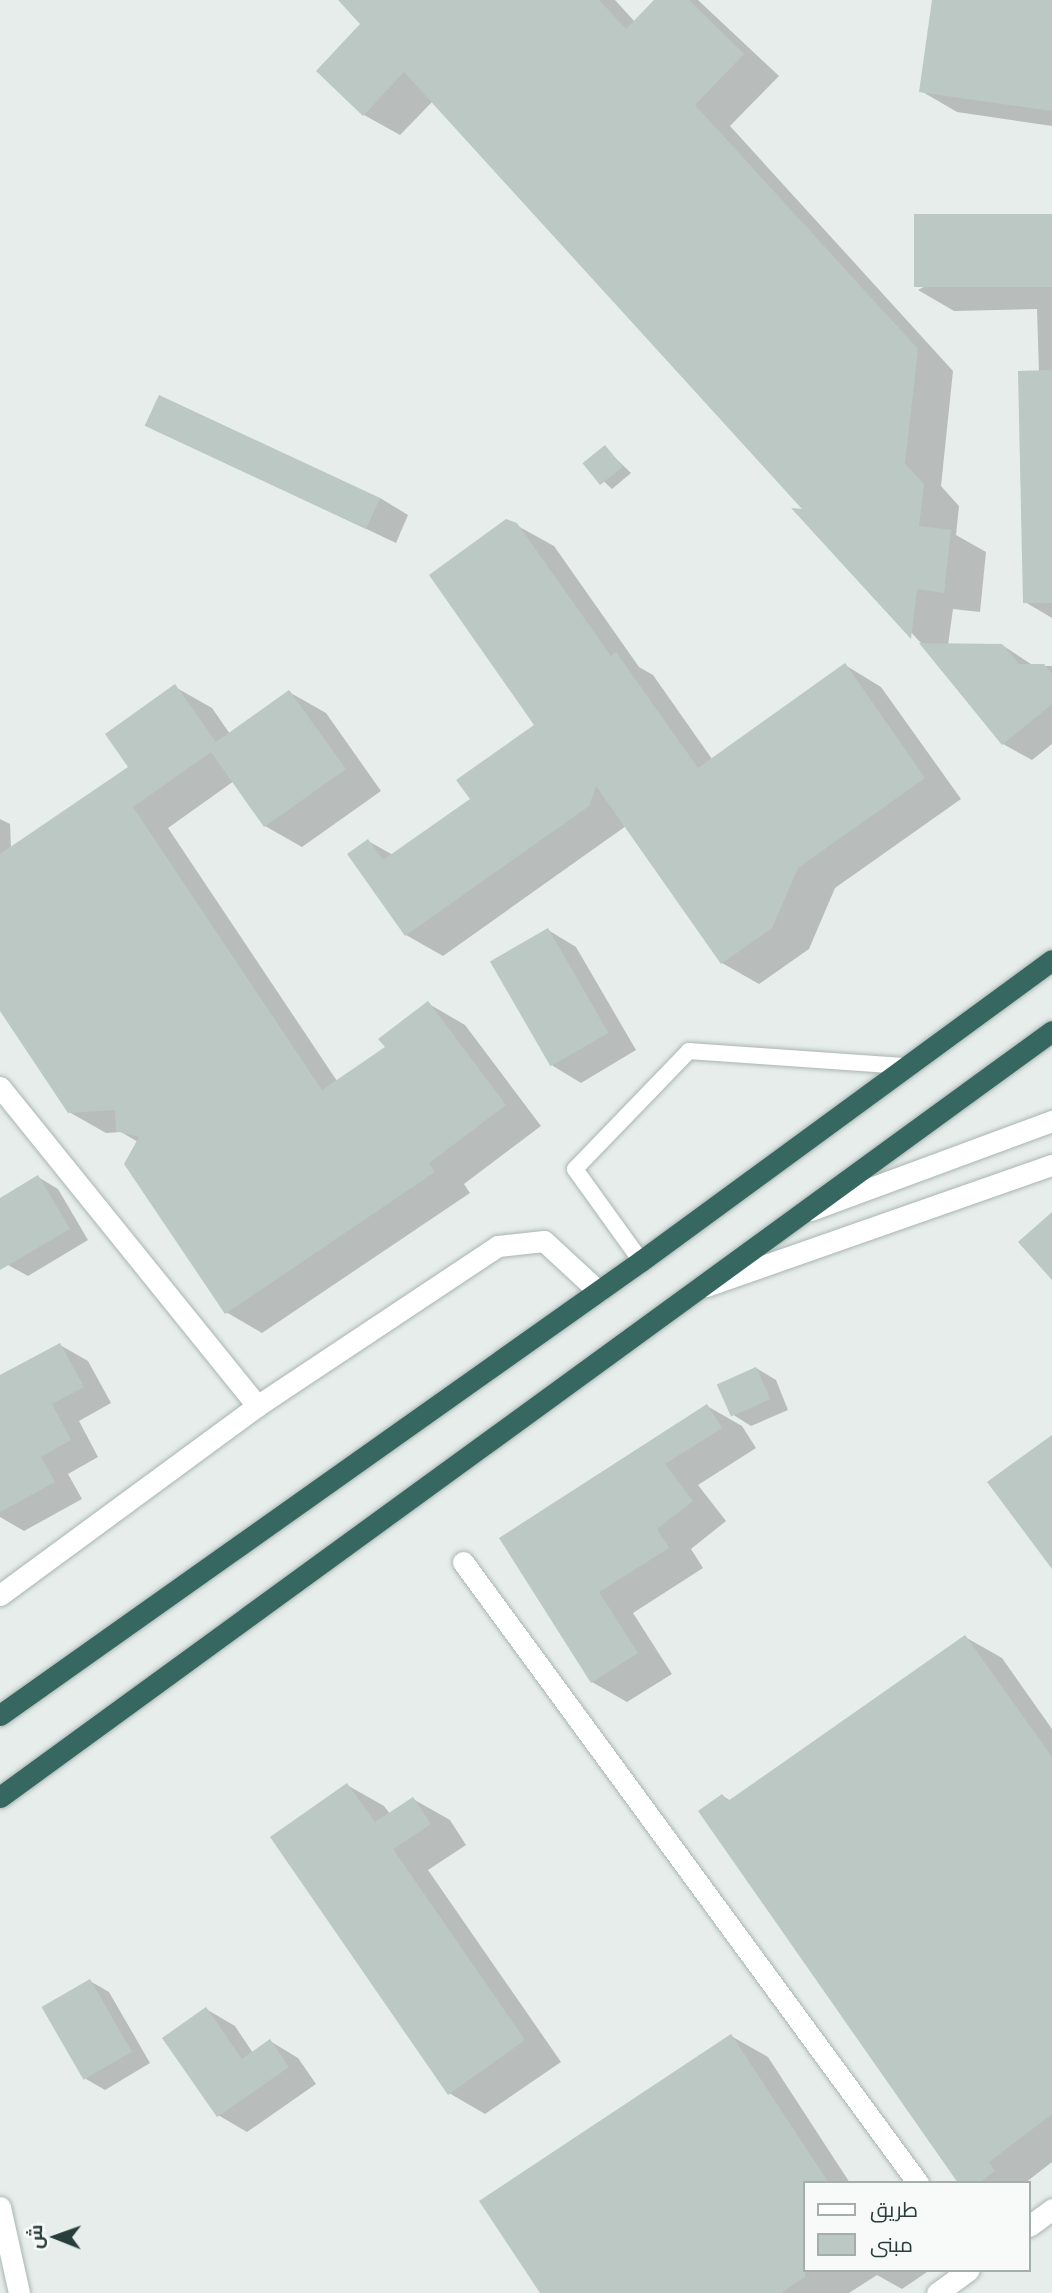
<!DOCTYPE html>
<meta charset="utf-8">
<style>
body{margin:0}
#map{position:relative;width:1052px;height:2293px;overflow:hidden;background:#e6edeb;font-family:Manrope,Cairo,sans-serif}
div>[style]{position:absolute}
.shadow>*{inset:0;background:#0003}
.building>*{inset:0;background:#bcc8c4;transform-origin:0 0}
.roads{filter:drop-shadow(0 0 2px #a9b5b2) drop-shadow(0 0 2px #a9b5b2)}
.lane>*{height:16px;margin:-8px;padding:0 8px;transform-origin:8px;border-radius:8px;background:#fff}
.street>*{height:21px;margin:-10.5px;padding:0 10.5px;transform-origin:10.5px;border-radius:10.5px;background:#fff}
.highway>*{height:21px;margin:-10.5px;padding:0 10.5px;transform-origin:10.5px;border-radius:10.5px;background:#366761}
span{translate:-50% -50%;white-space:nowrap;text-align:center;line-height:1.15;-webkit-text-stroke:7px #f7faf9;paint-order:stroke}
.legend{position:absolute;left:803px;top:2181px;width:228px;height:91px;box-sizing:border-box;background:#f7faf9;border:2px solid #a4afad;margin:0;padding:9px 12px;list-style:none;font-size:21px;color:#273e3a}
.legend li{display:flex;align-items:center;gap:14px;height:35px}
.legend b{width:35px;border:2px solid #a4afad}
.north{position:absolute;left:21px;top:2202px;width:70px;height:70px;-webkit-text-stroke:5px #f7faf9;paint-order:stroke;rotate:271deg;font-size:19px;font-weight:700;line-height:28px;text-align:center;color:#273e3a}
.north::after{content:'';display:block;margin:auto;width:24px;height:32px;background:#273e3a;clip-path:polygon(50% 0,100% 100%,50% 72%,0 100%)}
</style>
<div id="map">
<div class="shadow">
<div style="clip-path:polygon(341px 0,615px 0,635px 22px,656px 0,698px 0,779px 76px,730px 126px,953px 371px,941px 486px,959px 506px,956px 535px,986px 552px,980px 612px,953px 609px,948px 645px,1002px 645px,1034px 666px,1052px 666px,1052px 744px,1032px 760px,1003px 744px,921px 643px,796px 510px,806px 511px,433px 101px,400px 135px,364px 115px,363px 24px)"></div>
<div style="clip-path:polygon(934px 0,1052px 0,1052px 126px,957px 112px,921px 91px)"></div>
<div style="clip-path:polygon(1052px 216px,1052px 618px,1025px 602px,1039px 373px,1037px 309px,954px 311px,918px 290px)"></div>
<div style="clip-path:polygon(147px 425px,380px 498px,408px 515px,396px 543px)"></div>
<div style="clip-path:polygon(605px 448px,631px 473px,612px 489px,585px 464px)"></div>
<div style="clip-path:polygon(516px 525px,554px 546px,639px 667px,653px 675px,712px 759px,845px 665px,881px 687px,961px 799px,835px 888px,809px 949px,759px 984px,722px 963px,626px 826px,443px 956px,406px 935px,368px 841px,393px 855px,472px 800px,536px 725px)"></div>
<div style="clip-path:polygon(175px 687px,212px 708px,230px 734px,289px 692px,326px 713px,381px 791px,302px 847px,265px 826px,234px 781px,168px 828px,337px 1081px,387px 1048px,429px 1004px,465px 1025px,541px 1126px,464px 1184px,470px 1193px,262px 1333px,226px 1312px,138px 1142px,121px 1132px,106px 1133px,69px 1112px,0 1008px,0 819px,10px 824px,11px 848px,131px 768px)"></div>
<div style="clip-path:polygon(548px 930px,576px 947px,636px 1050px,581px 1083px,553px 1066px,492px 963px)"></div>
<div style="clip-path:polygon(38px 1177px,58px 1189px,88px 1240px,28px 1276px,8px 1265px,0 1251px,0 1200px)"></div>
<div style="clip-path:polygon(60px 1345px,88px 1361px,111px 1403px,79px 1421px,98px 1457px,68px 1474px,82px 1499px,24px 1531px,0 1517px,0 1377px)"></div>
<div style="clip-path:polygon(756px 1368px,776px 1380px,788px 1410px,751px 1426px,732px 1414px)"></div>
<div style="clip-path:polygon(707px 1406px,742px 1426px,756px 1448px,698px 1485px,726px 1521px,691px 1549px,703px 1568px,633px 1613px,672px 1674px,627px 1702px,592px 1682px,501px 1539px)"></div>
<div style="clip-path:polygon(965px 1637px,1002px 1658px,1052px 1729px,1052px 2162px,1025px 2183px,960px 2183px,723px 1796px,731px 1801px)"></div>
<div style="clip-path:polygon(347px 1785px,384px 1806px,390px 1814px,413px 1799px,450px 1820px,466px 1845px,428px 1870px,561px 2062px,485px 2114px,449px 2093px)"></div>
<div style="clip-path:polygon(90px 1981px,109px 1992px,150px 2063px,105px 2090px,86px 2079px)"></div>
<div style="clip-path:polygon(206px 2009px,235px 2026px,253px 2053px,270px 2041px,298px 2058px,316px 2084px,247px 2132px,218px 2115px)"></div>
<div style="clip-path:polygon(731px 2036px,768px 2057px,850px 2183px,805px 2183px,805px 2270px,930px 2270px,902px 2289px,877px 2275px,849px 2293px,542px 2293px)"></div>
</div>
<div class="building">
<div style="clip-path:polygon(338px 0,599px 0,626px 29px,654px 0,689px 0,744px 54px,695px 105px,918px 349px,905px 464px,924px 484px,919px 526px,951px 530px,944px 593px,917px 589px,911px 639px,791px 508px,802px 509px,404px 72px,363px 116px,316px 71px,360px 24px)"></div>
<div style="clip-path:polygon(932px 0,1052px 0,1052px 111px,919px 92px)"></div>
<div style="left:1052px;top:214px;width:73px;height:138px;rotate:90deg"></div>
<div style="clip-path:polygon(1052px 370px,1052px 603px,1023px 603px,1018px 371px)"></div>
<div style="left:159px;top:395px;width:244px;height:34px;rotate:25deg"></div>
<div style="left:605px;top:445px;width:28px;height:29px;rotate:51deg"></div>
<div style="clip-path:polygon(506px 519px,517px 523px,611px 656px,616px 652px,698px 768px,845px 663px,925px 778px,798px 868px,772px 928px,721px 964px,596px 786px,589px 806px,405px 936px,347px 854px,368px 839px,383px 860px,470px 799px,456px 780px,534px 725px,429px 575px)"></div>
<div style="clip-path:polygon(919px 643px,1002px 644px,1019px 664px,1044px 664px,1052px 674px,1052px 704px,1002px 745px)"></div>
<div style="clip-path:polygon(175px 684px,216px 742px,289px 690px,346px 769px,264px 827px,211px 752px,133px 807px,322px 1090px,385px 1047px,378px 1039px,428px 1001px,506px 1105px,429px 1163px,435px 1172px,225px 1314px,124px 1164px,139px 1137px,116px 1131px,115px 1110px,68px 1113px,0 1011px,0 854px,128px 767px,105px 734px)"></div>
<div style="left:548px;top:928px;width:121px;height:67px;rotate:60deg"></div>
<div style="clip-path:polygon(38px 1175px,70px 1229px,0 1270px,0 1198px)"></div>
<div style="clip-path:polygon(1052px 1212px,1052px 1280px,1018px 1242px)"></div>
<div style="clip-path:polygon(60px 1343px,84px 1387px,52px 1404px,71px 1440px,41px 1457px,55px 1482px,0 1512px,0 1375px)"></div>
<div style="left:756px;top:1367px;width:35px;height:43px;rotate:66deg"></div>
<div style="clip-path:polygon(707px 1404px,722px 1428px,665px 1464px,693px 1501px,657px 1529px,669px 1548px,599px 1592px,638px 1653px,591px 1683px,499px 1538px)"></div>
<div style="clip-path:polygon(1052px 1435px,1052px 1569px,987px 1482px)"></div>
<div style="clip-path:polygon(965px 1635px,1052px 1757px,1052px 2114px,989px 2162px,995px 2171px,979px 2183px,958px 2183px,698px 1811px,722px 1794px,728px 1801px)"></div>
<div style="clip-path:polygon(347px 1783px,375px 1822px,413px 1797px,431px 1824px,393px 1849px,525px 2040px,448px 2095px,270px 1837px)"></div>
<div style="left:90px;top:1979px;width:84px;height:56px;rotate:60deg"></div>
<div style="clip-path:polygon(206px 2007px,242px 2059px,270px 2039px,289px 2067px,217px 2117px,162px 2038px)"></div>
<div style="clip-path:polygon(731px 2034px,829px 2183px,805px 2183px,805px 2277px,781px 2293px,540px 2293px,479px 2201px)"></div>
</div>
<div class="roads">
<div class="lane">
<div style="left:641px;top:1261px;width:113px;rotate:-125.7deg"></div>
<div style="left:575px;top:1169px;width:164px;rotate:-46deg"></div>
<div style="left:689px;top:1051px;width:218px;rotate:4deg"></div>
</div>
<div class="street">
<div style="left:0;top:1087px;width:410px;rotate:51.1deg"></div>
<div style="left:811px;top:1210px;width:257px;rotate:-20.3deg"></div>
<div style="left:706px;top:1286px;width:367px;rotate:-19.3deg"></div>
<div style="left:463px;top:1562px;width:770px;rotate:53.77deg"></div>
<div style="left:0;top:1595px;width:319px;rotate:-36.3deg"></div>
<div style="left:257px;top:1406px;width:289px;rotate:-33.6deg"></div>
<div style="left:498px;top:1246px;width:46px;rotate:-6.2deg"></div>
<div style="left:544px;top:1241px;width:74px;rotate:42.8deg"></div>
<div style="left:0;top:2207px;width:88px;rotate:77.5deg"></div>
<div style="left:1029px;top:2226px;width:29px;rotate:-36deg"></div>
<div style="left:937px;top:2293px;width:39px;rotate:-36deg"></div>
</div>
<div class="highway">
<div style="left:0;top:1715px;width:785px;rotate:-35.31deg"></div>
<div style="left:641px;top:1261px;width:509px;rotate:-36.22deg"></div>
<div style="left:0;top:1797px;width:1301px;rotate:-36.06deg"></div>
</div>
</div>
<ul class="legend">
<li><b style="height:9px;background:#fff"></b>طريق</li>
<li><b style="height:19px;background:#bcc8c4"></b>مبنى</li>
</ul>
<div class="north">ش</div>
</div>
